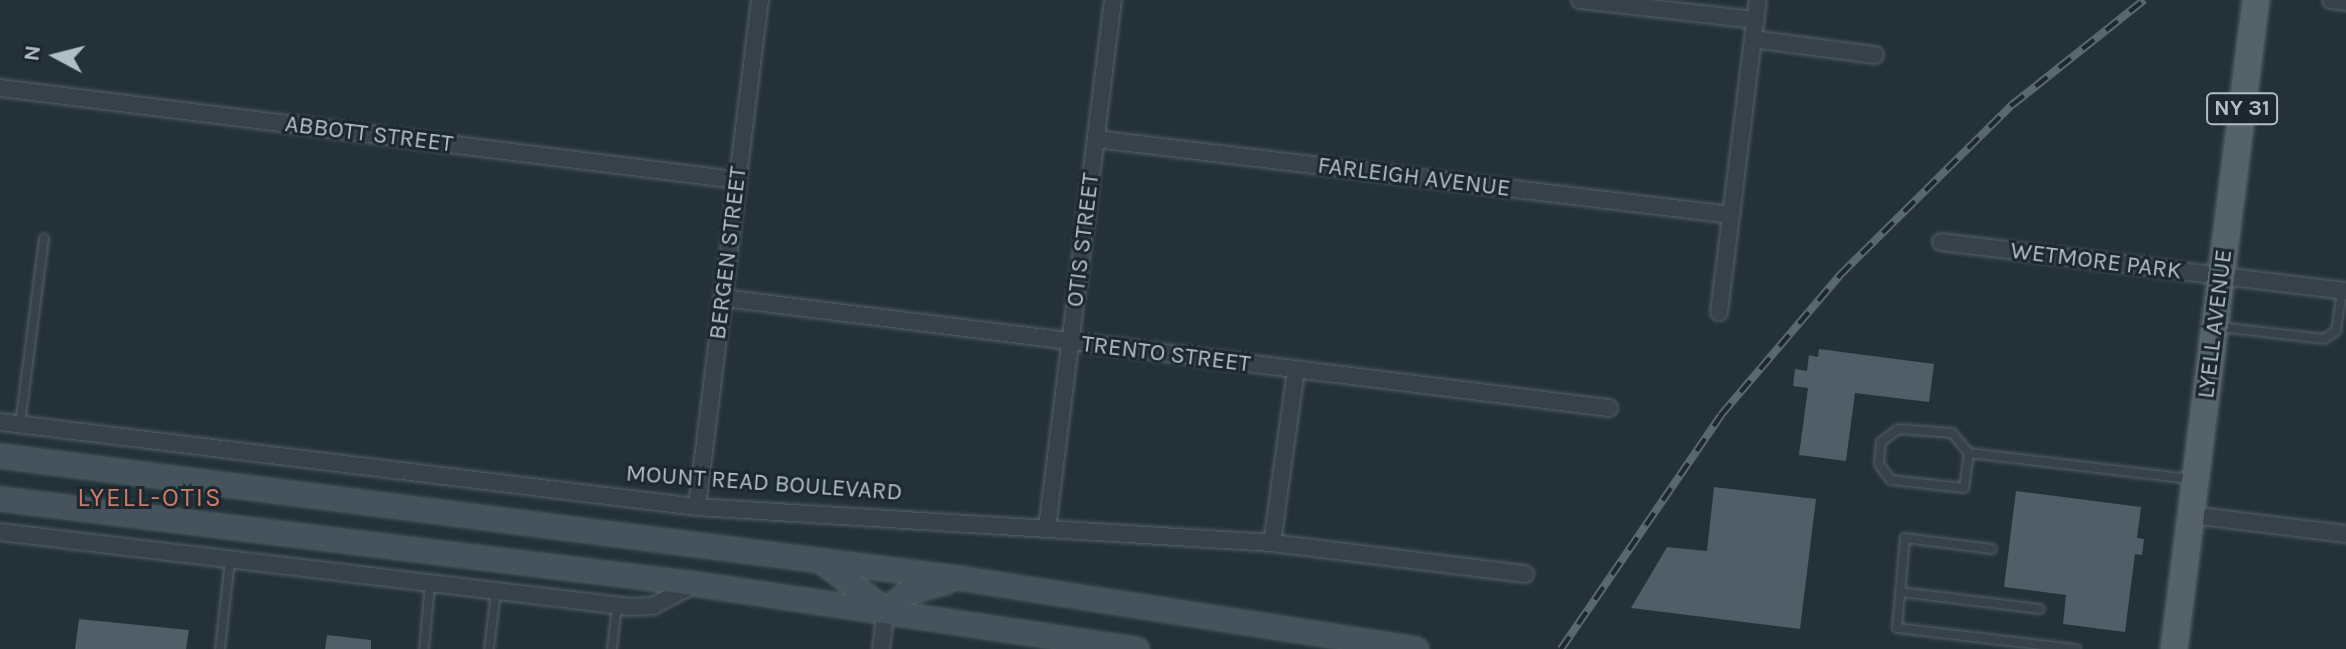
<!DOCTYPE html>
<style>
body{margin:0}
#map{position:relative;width:2346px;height:649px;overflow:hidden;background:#243138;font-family:Karla,sans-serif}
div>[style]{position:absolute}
.building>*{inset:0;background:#4f5e67}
.roads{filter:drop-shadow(0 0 2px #556167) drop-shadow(0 0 2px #556167)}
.service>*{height:8px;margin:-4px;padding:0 4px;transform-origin:4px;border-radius:4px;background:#374349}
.minor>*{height:16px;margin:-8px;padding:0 8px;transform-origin:8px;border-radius:8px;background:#374349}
.secondary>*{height:22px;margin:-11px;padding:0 11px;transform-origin:11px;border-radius:11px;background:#46535c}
.primary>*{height:26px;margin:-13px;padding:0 13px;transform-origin:13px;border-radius:13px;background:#556269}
.rail>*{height:8px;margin-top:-4px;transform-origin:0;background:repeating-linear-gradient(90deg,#1c282e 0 15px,#596870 0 30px);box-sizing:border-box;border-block:2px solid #596870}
span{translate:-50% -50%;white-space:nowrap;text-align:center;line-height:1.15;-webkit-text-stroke:6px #1c282e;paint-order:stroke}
.shield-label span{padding:2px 6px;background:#1c282e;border:2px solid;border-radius:6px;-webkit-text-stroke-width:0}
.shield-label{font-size:22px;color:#b2bec5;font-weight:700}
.street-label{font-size:24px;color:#b2bec5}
.neighbourhood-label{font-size:26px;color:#cb7b67;letter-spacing:2px}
.north{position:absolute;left:16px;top:16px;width:80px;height:80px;-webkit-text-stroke:6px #1c282e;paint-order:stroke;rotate:277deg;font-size:22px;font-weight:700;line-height:32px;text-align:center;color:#b2bec5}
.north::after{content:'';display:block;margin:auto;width:28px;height:36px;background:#b2bec5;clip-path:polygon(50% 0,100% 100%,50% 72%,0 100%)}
</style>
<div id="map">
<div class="building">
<div style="clip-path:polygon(1819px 349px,1934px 364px,1929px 402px,1855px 393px,1846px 461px,1799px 455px,1808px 388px,1793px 386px,1795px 369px,1807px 371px,1809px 355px,1818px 357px)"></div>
<div style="clip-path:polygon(1714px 487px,1816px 499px,1800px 629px,1631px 608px,1667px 547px,1707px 551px)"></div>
<div style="clip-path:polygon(2016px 491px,2141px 507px,2137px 538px,2144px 539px,2142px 555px,2135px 554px,2125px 632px,2063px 624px,2066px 595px,2004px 587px)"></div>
<div style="clip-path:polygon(79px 619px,189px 630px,186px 649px,75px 649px)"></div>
<div style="clip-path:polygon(327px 635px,371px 640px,371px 649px,325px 649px)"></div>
</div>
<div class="roads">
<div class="service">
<div style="left:2219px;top:327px;width:106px;rotate:6.5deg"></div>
<div style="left:2324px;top:339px;width:14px;rotate:-34deg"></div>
<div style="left:2336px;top:331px;width:40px;rotate:-81.5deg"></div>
<div style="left:20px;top:424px;width:187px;rotate:-82.6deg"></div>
<div style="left:1969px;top:453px;width:35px;rotate:98deg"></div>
<div style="left:1964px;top:488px;width:73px;rotate:-173.7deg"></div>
<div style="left:1891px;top:480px;width:20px;rotate:-127deg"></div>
<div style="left:1879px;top:464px;width:22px;rotate:-85deg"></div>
<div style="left:1881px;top:442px;width:21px;rotate:-37deg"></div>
<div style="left:1898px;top:429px;width:54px;rotate:4.2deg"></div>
<div style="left:1952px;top:433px;width:26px;rotate:50deg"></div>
<div style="left:1969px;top:453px;width:223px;rotate:6.7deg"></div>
<div style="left:1992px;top:549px;width:88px;rotate:-172.8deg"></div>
<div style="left:1905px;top:538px;width:90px;rotate:95.1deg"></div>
<div style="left:1897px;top:628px;width:180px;rotate:6.7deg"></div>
<div style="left:1901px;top:592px;width:140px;rotate:7deg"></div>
<div style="left:220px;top:649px;width:90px;rotate:-83.6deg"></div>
<div style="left:424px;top:649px;width:65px;rotate:-84.7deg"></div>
<div style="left:489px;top:649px;width:58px;rotate:-83.1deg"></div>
<div style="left:612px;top:649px;width:43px;rotate:-83.4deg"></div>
</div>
<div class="minor">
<div style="left:1580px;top:0;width:177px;rotate:6.5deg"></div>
<div style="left:2331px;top:0;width:15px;rotate:8deg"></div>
<div style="left:1753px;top:39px;width:123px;rotate:7.5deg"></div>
<div style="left:0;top:88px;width:743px;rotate:7.12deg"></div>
<div style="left:1096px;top:139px;width:640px;rotate:6.82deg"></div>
<div style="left:1941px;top:242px;width:408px;rotate:6.9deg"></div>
<div style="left:723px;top:298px;width:893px;rotate:7.08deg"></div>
<div style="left:1719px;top:312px;width:314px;rotate:-82.9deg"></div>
<div style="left:0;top:422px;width:702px;rotate:6.95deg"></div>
<div style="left:697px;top:507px;width:576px;rotate:3.58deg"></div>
<div style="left:1272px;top:543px;width:255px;rotate:7deg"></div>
<div style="left:697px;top:507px;width:511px;rotate:-82.92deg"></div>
<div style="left:2191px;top:515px;width:156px;rotate:7deg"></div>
<div style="left:1047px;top:529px;width:533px;rotate:-82.89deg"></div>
<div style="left:0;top:532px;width:635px;rotate:6.78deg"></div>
<div style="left:631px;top:607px;width:22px;rotate:-3deg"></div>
<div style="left:653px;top:606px;width:47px;rotate:-27.6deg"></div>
<div style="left:1272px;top:543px;width:174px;rotate:-82.1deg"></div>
<div style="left:881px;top:649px;width:39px;rotate:-83deg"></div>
</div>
<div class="secondary">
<div style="left:0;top:456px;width:972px;rotate:7.27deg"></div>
<div style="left:964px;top:579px;width:458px;rotate:8.8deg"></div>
<div style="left:0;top:499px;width:700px;rotate:6.97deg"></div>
<div style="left:695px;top:584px;width:447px;rotate:8.4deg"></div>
<div style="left:823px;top:563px;width:79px;rotate:36.7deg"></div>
<div style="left:886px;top:610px;width:27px;rotate:-39deg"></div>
<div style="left:907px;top:593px;width:41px;rotate:-15.4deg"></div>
</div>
<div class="primary">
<div style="left:2174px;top:649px;width:654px;rotate:-82.8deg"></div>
</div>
</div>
<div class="rail">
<div style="left:1561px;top:649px;width:283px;rotate:-55.6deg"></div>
<div style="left:1721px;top:415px;width:184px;rotate:-49.6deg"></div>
<div style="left:1840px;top:275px;width:242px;rotate:-44.7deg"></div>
<div style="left:2012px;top:105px;width:169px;rotate:-38.5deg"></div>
</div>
<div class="shield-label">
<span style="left:2242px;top:109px">NY 31</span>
</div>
<div class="street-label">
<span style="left:369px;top:134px;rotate:7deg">ABBOTT STREET</span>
<span style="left:1414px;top:177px;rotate:7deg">FARLEIGH AVENUE</span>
<span style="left:1083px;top:240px;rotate:-83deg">OTIS STREET</span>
<span style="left:728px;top:253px;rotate:-83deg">BERGEN STREET</span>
<span style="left:2096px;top:261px;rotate:7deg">WETMORE PARK</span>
<span style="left:2215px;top:324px;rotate:-83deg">LYELL AVENUE</span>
<span style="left:1166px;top:354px;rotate:7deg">TRENTO STREET</span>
<span style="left:764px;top:483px;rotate:4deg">MOUNT READ BOULEVARD</span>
</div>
<div class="neighbourhood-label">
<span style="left:150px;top:498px">LYELL-OTIS</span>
</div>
<div class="north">N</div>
</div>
